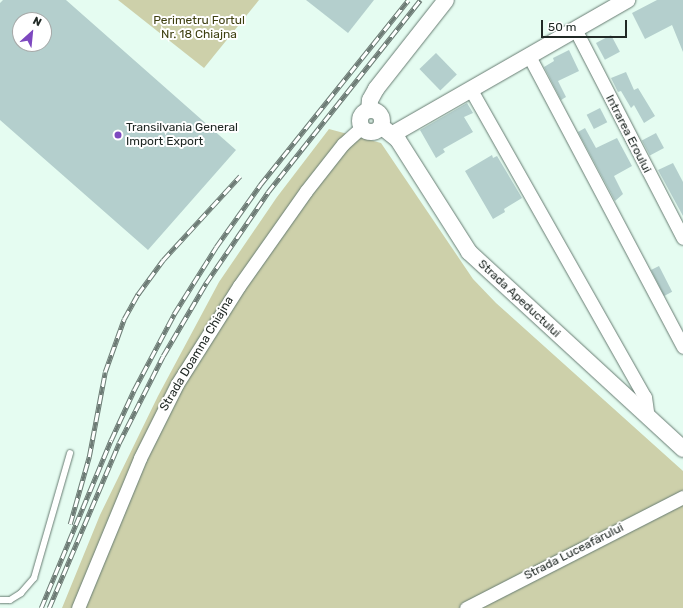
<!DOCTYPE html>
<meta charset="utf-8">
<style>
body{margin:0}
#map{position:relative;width:683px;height:608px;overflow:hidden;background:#e5fcf1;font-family:Rubik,sans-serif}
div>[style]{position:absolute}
.green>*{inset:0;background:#cdd0aa}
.building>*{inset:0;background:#b4cfcd;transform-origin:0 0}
.roads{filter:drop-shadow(0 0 1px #677c72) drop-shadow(0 0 1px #677c72)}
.service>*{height:6px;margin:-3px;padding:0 3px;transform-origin:3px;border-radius:3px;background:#fff}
.minor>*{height:13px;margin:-6.5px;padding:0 6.5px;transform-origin:6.5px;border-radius:6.5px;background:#fff}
.tertiary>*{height:16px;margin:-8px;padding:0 8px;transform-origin:8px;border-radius:8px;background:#fff}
.tertiary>.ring{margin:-8px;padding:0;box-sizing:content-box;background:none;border:16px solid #fff;border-radius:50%}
.rail>*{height:4.5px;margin-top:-2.25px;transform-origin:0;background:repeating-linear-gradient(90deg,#fff 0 9px,#6d7b75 0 18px);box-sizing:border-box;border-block:1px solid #6d7b75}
.dots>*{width:11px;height:11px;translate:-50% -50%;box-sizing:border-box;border:2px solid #fff;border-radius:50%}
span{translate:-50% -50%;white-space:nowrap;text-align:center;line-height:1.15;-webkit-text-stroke:4px #fff;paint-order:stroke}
.park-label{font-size:12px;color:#3e3f10}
.poi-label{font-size:12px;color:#202925}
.left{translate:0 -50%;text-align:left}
.street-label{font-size:12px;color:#202925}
.north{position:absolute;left:12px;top:12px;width:40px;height:40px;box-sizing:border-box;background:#fff;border:1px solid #a6a9a8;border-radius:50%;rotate:27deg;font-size:11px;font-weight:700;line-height:16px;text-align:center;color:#202925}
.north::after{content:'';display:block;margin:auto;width:14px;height:18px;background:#7d48bf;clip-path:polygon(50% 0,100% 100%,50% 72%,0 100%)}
.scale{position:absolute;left:541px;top:20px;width:86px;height:18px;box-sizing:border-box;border:2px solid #202925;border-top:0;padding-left:5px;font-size:12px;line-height:14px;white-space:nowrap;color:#202925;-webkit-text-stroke:3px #fff;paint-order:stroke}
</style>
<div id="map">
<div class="green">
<div style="clip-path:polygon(118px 0,259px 0,204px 68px)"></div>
<div style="clip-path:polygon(329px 129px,381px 143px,473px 279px,496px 303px,683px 471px,683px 608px,62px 608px,100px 515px,158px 396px,219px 282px,277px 197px)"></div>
</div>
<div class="building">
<div style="clip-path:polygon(evenodd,3px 0,66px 0,236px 150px,148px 250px,0 120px,0 3px,3px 0,20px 20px,44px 20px,44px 44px,20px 44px,20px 20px)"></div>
<div style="clip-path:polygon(306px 0,374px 0,348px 33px)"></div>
<div style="clip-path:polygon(657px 0,683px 0,683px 52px,672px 25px,645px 39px,632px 13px)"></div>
<div style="left:611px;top:35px;width:19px;height:17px;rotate:62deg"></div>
<div style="clip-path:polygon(569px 50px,579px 71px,558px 81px,566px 97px,561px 100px,544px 67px,554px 61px,553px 58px)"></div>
<div style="left:436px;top:53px;width:30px;height:23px;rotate:46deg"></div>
<div style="clip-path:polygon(626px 72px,634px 90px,638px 88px,655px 116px,644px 123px,634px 105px,631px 108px,621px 91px,618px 92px,611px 78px)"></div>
<div style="clip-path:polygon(467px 103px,473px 113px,464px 117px,473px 132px,443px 149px,445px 152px,436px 158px,420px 130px)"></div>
<div style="left:600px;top:108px;width:16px;height:15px;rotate:63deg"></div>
<div style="clip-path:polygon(585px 128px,596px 148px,617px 138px,632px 166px,614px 176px,623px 194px,615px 201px,578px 132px)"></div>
<div style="left:656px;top:133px;width:17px;height:16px;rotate:62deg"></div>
<div style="clip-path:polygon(492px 155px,493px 158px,497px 156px,522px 198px,504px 209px,505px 212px,493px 219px,465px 171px)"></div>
<div style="clip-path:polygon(673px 163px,683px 182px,683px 216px,658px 170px)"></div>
<div style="left:659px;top:266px;width:29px;height:9px;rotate:63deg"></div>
</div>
<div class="roads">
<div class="service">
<div style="left:0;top:600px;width:10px"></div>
<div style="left:10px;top:600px;width:13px;rotate:-32deg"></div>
<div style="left:21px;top:593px;width:20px;rotate:-49deg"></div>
<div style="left:34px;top:578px;width:130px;rotate:-73.9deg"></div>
</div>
<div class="minor">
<div style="left:575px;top:29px;width:235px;rotate:62.7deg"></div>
<div style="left:529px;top:56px;width:329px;rotate:62.1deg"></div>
<div style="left:471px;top:90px;width:353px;rotate:60.5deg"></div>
<div style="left:645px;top:397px;width:21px;rotate:82deg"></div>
<div style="left:78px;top:608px;width:162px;rotate:-67.5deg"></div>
<div style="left:140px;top:458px;width:83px;rotate:-63.4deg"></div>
<div style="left:177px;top:384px;width:116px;rotate:-57.7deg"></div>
<div style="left:239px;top:286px;width:116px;rotate:-54.8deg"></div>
<div style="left:306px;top:191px;width:60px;rotate:-51.8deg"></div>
<div style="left:343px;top:144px;width:25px;rotate:-42deg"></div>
<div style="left:466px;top:608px;width:244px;rotate:-27.1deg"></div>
</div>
<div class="tertiary">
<div class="ring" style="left:360px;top:110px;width:6px;height:6px"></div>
<div style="left:369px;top:110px;width:10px;rotate:-84deg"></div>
<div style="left:370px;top:100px;width:13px;rotate:-61deg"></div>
<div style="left:376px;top:89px;width:113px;rotate:-51.8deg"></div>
<div style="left:381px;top:126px;width:22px;rotate:39deg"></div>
<div style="left:398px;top:140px;width:133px;rotate:57.6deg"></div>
<div style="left:469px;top:252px;width:291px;rotate:42.6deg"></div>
<div style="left:393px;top:134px;width:270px;rotate:-29.8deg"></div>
</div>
</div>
<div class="rail">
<div style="left:70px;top:524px;width:70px;rotate:-74.2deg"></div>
<div style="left:89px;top:457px;width:86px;rotate:-79.3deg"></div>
<div style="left:105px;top:372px;width:56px;rotate:-70.3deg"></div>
<div style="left:124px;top:319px;width:29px;rotate:-61deg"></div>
<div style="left:138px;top:294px;width:42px;rotate:-53.7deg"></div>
<div style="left:163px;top:260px;width:114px;rotate:-47.5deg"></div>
<div style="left:41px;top:608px;width:182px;rotate:-67.4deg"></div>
<div style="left:111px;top:440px;width:55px;rotate:-65.3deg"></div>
<div style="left:134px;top:390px;width:86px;rotate:-62.2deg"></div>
<div style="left:174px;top:314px;width:79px;rotate:-57.9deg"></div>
<div style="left:216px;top:247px;width:76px;rotate:-54.6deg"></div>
<div style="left:260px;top:185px;width:237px;rotate:-51.3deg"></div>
<div style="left:49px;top:608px;width:179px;rotate:-67deg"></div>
<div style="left:119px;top:443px;width:97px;rotate:-63.2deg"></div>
<div style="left:163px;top:356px;width:85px;rotate:-59.5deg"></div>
<div style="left:206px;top:283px;width:110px;rotate:-55.7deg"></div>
<div style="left:268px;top:192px;width:245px;rotate:-51.6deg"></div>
</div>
<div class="dots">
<div style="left:118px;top:135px;background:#7d48bf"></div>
</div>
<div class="park-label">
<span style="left:199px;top:28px">Perimetru Fortul<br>Nr. 18 Chiajna</span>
</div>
<div class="poi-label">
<span class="left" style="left:126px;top:135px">Transilvania General<br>Import Export</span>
</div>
<div class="street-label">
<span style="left:628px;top:134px;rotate:63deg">Intrarea Eroului</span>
<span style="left:519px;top:299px;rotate:43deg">Strada Apeductului</span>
<span style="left:197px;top:354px;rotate:-59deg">Strada Doamna Chiajna</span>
<span style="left:574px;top:552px;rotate:-27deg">Strada Luceafărului</span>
</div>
<div class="north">N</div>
<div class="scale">50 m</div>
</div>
